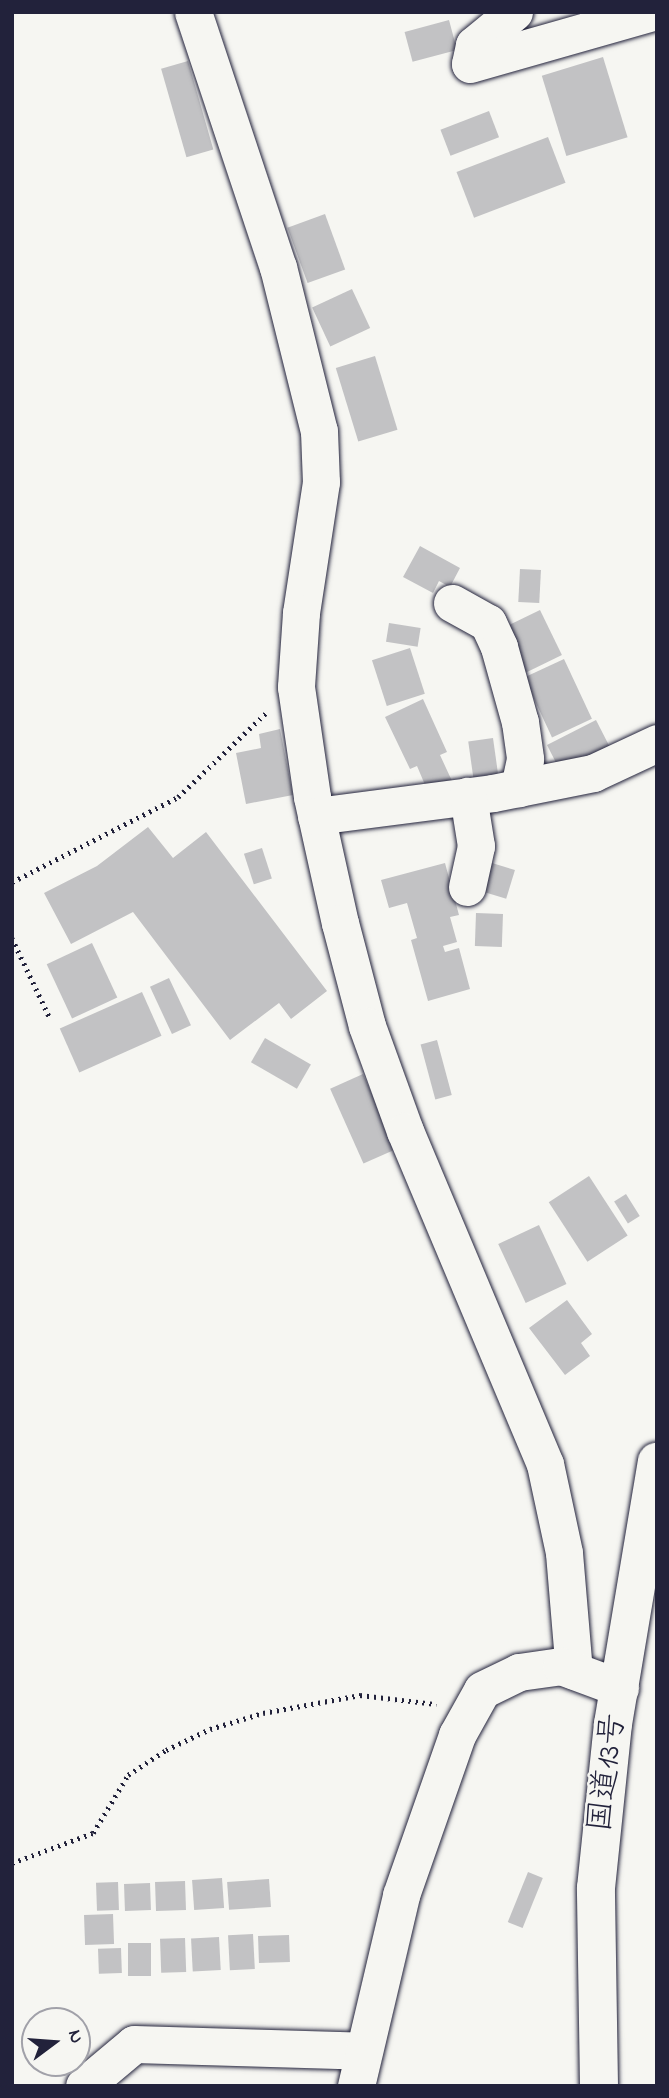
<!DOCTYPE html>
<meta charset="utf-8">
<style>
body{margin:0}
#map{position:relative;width:669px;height:2098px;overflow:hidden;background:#f6f6f2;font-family:"Indie Flower","Klee One",sans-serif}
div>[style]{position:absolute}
.building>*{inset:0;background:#c2c2c4;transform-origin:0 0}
.path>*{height:4.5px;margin-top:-2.25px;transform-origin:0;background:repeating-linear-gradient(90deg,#22223b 0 2px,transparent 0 7px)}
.roads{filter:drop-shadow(0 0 2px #22223b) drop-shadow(0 0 2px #22223b)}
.minor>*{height:37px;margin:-18.5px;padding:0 18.5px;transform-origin:18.5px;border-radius:18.5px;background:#f6f6f2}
.highway>*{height:38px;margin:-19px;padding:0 19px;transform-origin:19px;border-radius:19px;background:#f6f6f2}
span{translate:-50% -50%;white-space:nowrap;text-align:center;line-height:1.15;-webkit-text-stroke:5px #f6f6f2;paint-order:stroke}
.street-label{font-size:32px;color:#22223b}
.frame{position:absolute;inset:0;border:14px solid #22223b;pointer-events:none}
.north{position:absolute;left:21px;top:2007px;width:70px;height:70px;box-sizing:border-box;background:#f6f6f2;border:2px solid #a1a1a9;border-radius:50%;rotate:74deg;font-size:19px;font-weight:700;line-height:28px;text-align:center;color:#22223b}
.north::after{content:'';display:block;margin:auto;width:24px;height:32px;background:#22223b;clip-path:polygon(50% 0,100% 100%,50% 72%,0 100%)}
</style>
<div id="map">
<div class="building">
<div style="left:449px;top:20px;width:31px;height:46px;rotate:75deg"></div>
<div style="left:603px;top:57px;width:84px;height:64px;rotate:73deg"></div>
<div style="left:188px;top:61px;width:92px;height:28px;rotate:74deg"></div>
<div style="left:489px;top:111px;width:28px;height:52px;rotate:69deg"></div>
<div style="left:548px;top:137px;width:49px;height:98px;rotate:69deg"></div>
<div style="left:325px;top:214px;width:59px;height:40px;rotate:70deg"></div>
<div style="left:352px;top:289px;width:43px;height:44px;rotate:65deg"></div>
<div style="left:375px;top:356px;width:77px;height:41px;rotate:73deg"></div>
<div style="clip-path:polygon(420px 546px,460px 568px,450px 587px,439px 581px,433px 593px,403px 577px)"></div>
<div style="left:520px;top:569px;width:21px;height:33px;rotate:3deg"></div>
<div style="left:540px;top:610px;width:50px;height:45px;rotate:64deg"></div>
<div style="left:389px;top:623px;width:32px;height:19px;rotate:9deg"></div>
<div style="left:410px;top:648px;width:48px;height:40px;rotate:72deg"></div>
<div style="left:564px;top:659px;width:66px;height:44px;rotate:65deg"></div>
<div style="clip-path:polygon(423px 699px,447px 752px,440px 755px,452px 781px,428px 792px,417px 766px,410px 769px,385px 717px)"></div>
<div style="left:596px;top:720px;width:29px;height:55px;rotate:63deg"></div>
<div style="clip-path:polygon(280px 729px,293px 795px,246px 804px,236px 753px,261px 748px,259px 734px)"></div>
<div style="left:493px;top:738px;width:36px;height:25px;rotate:82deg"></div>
<div style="clip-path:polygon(148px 827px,173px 858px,206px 832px,327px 991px,291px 1019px,279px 1003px,230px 1040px,133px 912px,71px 944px,44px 893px,97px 866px)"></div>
<div style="left:262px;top:848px;width:32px;height:19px;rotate:72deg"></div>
<div style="clip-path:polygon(445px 863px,459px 915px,450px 917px,457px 942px,443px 946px,445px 952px,459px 948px,470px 989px,428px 1001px,411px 940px,417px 938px,407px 903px,389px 908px,381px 880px)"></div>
<div style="left:492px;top:863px;width:24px;height:30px;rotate:17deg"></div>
<div style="left:476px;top:913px;width:27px;height:33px;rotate:2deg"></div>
<div style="left:92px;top:943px;width:60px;height:50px;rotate:65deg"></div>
<div style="left:169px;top:978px;width:52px;height:21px;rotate:65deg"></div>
<div style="left:142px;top:992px;width:48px;height:90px;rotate:66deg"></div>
<div style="left:265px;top:1038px;width:53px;height:28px;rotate:30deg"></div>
<div style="left:437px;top:1040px;width:57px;height:17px;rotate:75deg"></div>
<div style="left:363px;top:1074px;width:82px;height:36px;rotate:66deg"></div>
<div style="left:589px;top:1176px;width:71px;height:48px;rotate:57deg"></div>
<div style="left:626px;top:1194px;width:26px;height:14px;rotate:58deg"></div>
<div style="left:539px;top:1225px;width:65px;height:45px;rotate:65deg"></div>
<div style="clip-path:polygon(567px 1300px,592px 1334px,581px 1343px,590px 1356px,565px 1375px,529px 1328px)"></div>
<div style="left:528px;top:1872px;width:16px;height:54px;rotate:22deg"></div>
<div style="left:222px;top:1878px;width:30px;height:30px;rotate:86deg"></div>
<div style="left:269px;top:1879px;width:28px;height:42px;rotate:86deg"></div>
<div style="left:185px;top:1881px;width:29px;height:30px;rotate:88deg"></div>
<div style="left:118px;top:1882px;width:28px;height:22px;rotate:88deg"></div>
<div style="left:150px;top:1883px;width:27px;height:26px;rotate:88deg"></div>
<div style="left:113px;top:1914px;width:30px;height:29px;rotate:88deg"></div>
<div style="left:253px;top:1934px;width:35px;height:25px;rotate:87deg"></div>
<div style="left:289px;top:1935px;width:27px;height:31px;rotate:88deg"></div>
<div style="left:219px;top:1937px;width:33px;height:28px;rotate:87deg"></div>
<div style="left:185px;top:1938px;width:34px;height:25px;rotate:88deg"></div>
<div style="left:128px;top:1943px;width:23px;height:33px"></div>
<div style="left:121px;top:1948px;width:25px;height:23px;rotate:88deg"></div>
</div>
<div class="path">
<div style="left:12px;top:882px;width:186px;rotate:-27.1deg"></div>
<div style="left:178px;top:797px;width:124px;rotate:-43.7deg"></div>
<div style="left:12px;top:938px;width:89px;rotate:64.6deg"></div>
<div style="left:12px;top:1863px;width:86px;rotate:-20.3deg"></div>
<div style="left:93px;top:1833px;width:68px;rotate:-58.9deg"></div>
<div style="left:128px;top:1775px;width:45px;rotate:-33.3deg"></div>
<div style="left:166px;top:1750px;width:49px;rotate:-25.5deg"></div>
<div style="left:210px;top:1729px;width:55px;rotate:-16.8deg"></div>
<div style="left:263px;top:1713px;width:99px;rotate:-10.5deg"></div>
<div style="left:360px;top:1695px;width:77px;rotate:6.8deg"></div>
</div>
<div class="roads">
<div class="minor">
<div style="left:193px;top:12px;width:269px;rotate:71.6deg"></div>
<div style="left:278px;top:267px;width:169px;rotate:76deg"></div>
<div style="left:319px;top:431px;width:51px;rotate:87.8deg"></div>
<div style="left:321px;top:482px;width:133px;rotate:98.7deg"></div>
<div style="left:301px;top:613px;width:74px;rotate:93.9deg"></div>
<div style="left:296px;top:687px;width:111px;rotate:81.7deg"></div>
<div style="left:312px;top:797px;width:129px;rotate:77.5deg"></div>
<div style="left:340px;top:923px;width:106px;rotate:75.3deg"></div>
<div style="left:367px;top:1026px;width:112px;rotate:70.1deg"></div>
<div style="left:405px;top:1131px;width:361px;rotate:67.2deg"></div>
<div style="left:545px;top:1464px;width:91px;rotate:77.9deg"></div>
<div style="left:564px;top:1553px;width:118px;rotate:85.2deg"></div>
<div style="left:514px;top:12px;width:52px;rotate:140.5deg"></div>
<div style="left:474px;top:45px;width:19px;rotate:102deg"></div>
<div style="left:470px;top:64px;width:189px;rotate:-15.9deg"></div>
<div style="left:452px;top:603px;width:41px;rotate:29.1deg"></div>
<div style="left:488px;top:623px;width:26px;rotate:65deg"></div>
<div style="left:499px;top:647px;width:78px;rotate:74.4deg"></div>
<div style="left:520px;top:722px;width:37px;rotate:82deg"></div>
<div style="left:525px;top:759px;width:30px;rotate:102deg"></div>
<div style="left:316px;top:816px;width:178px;rotate:-7.4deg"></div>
<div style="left:493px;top:793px;width:102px;rotate:-11.3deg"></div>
<div style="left:593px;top:773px;width:71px;rotate:-25.1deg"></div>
<div style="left:467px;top:887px;width:42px;rotate:-77.6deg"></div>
<div style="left:476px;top:846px;width:51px;rotate:-99.1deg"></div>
<div style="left:84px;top:2086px;width:65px;rotate:-40deg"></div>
<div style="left:134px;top:2044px;width:230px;rotate:1.7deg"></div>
<div style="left:356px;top:2086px;width:196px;rotate:-76.7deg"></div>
<div style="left:401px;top:1895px;width:170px;rotate:-70.7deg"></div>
<div style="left:457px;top:1735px;width:51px;rotate:-60.9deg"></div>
<div style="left:482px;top:1690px;width:41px;rotate:-25.9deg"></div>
<div style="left:519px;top:1672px;width:42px;rotate:-8.1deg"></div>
<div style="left:561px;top:1666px;width:63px;rotate:20.4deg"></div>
</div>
<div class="highway">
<div style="left:599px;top:2086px;width:198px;rotate:-90.9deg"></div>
<div style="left:596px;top:1888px;width:165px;rotate:-84.1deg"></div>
<div style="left:613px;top:1724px;width:266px;rotate:-80.5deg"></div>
</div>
</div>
<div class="street-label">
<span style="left:609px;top:1773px;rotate:-83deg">国道13号</span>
</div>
<div class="frame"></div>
<div class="north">N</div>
</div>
